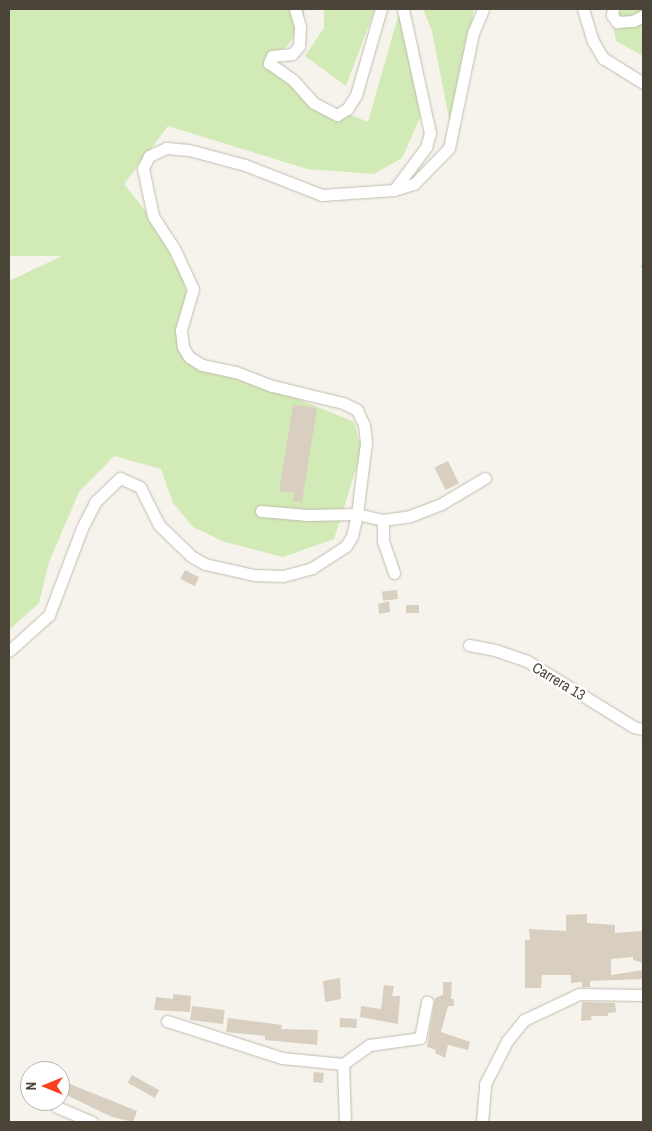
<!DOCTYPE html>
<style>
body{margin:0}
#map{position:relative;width:652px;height:1131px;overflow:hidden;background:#f6f3ec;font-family:"Archivo Narrow",sans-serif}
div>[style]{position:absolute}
.green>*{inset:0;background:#d2eab5}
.stream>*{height:3px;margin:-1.5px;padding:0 1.5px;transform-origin:1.5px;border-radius:1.5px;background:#a9d4f2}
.building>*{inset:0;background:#d8cfc1;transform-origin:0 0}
.roads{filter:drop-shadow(0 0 1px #c2bbae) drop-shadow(0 0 1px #c2bbae)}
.minor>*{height:11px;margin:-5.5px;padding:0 5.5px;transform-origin:5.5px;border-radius:5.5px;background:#fff}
span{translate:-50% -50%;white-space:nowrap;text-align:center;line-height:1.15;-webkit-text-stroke:5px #fff;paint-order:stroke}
.street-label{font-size:15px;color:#4b4439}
.frame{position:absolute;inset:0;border:10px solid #4b4439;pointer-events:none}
.north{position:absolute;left:20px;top:1061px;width:50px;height:50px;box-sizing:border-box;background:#fff;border:1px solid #b7b4b0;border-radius:50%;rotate:270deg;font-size:14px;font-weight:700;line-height:20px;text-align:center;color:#4b4439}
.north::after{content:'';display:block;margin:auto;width:18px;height:22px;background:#fc3f1d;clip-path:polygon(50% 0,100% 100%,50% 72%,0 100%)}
</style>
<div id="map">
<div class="green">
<div style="clip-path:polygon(9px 9px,304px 9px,304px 25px,275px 60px,321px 103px,368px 122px,400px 9px,424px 109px,402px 158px,374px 174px,307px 169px,168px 126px,124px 184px,182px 257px,170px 257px,181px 272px,189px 303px,179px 347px,204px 370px,250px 379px,354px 422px,362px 450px,334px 539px,283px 557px,225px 542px,193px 527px,173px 503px,161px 469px,114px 456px,79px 492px,49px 562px,39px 603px,9px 630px,9px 281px,62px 256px,9px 256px)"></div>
<div style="clip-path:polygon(324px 9px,375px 9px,346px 86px,305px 56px,324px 28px)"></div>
<div style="clip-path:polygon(423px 9px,474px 9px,452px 134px,432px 31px)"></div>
<div style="clip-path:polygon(610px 9px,643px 9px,643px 56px,616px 41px)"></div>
</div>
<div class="stream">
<div style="left:642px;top:266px;width:1px;rotate:45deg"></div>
</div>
<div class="building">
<div style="clip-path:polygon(293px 404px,317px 408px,302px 502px,293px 501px,294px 493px,279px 491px)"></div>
<div style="left:448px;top:461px;width:25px;height:15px;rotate:64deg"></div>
<div style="left:185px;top:570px;width:16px;height:10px;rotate:27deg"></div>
<div style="left:397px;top:590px;width:9px;height:15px;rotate:84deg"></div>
<div style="clip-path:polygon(389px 601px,390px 612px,379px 614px,378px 604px)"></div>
<div style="left:419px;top:605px;width:8px;height:13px;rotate:90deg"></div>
<div style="clip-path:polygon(587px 914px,587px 923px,615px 925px,615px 933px,643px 931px,643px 963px,633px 960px,633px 957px,611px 959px,611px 975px,643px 970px,643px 979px,590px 981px,590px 987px,582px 987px,582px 982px,571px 983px,571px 975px,542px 975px,541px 988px,525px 988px,525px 940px,530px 940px,529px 929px,566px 931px,566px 915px)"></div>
<div style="clip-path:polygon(340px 978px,341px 999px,325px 1002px,323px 981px)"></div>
<div style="clip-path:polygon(443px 982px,452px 982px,451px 999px,454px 999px,454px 1006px,448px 1006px,441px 1032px,470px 1042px,468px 1050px,448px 1045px,445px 1058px,435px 1053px,436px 1050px,427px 1047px,435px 998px,443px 995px)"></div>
<div style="clip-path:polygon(384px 985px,394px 986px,392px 996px,400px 996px,398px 1024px,360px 1017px,361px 1006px,381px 1009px)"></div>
<div style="clip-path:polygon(173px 994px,191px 996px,190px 1012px,154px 1010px,156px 997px,173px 999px)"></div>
<div style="clip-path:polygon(582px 1002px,615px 1003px,616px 1012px,608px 1013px,608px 1016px,591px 1016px,592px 1020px,581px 1021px)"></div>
<div style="left:192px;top:1006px;width:33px;height:14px;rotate:7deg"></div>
<div style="clip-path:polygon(228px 1018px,282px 1025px,281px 1029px,318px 1030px,317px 1045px,265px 1040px,265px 1036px,226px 1032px)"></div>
<div style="left:340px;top:1018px;width:17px;height:9px;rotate:3deg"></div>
<div style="left:314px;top:1072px;width:10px;height:10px;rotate:6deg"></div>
<div style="left:132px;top:1075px;width:31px;height:9px;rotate:29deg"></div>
<div style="clip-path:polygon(60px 1080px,137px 1111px,133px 1122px,112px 1117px,60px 1092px)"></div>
</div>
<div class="roads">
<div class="minor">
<div style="left:295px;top:9px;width:19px;rotate:74deg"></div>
<div style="left:300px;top:27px;width:19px;rotate:93deg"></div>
<div style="left:299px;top:46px;width:11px;rotate:131deg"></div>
<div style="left:292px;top:54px;width:20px;rotate:174deg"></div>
<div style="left:272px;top:56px;width:8px;rotate:113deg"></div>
<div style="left:269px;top:63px;width:29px;rotate:35deg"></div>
<div style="left:293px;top:80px;width:31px;rotate:48deg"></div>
<div style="left:314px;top:103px;width:26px;rotate:28deg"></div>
<div style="left:337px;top:115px;width:12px;rotate:-31deg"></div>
<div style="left:347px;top:109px;width:17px;rotate:-57deg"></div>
<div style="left:356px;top:95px;width:90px;rotate:-73.8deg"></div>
<div style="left:583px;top:9px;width:34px;rotate:73deg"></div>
<div style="left:593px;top:41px;width:20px;rotate:60deg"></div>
<div style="left:603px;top:58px;width:47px;rotate:32deg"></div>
<div style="left:613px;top:9px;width:6px;rotate:99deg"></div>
<div style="left:612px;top:15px;width:9px;rotate:54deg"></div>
<div style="left:617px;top:22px;width:16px;rotate:-4deg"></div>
<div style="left:633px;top:21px;width:11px;rotate:-27deg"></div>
<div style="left:394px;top:190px;width:54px;rotate:-53.3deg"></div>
<div style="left:426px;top:147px;width:15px;rotate:-74deg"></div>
<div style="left:430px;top:133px;width:127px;rotate:-102.3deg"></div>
<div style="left:261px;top:511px;width:47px;rotate:4.9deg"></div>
<div style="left:308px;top:515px;width:49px;rotate:-1.2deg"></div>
<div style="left:357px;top:514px;width:27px;rotate:13deg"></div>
<div style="left:383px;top:520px;width:27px;rotate:-8deg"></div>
<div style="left:410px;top:516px;width:33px;rotate:-21deg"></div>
<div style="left:441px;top:504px;width:51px;rotate:-30.6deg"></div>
<div style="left:383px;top:520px;width:21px;rotate:90deg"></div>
<div style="left:383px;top:541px;width:34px;rotate:71deg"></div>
<div style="left:469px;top:645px;width:26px;rotate:11deg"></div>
<div style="left:495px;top:650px;width:34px;rotate:19deg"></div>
<div style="left:527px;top:661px;width:126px;rotate:31.7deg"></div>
<div style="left:634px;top:727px;width:9px;rotate:13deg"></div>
<div style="left:9px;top:651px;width:54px;rotate:-42deg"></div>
<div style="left:49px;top:615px;width:93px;rotate:-69.2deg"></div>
<div style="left:82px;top:528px;width:29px;rotate:-63deg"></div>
<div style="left:95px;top:502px;width:35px;rotate:-44deg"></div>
<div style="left:120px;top:478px;width:22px;rotate:24deg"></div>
<div style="left:140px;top:487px;width:42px;rotate:63.4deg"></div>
<div style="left:159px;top:525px;width:45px;rotate:44.1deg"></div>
<div style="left:191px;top:556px;width:16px;rotate:30deg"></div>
<div style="left:205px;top:564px;width:50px;rotate:12.7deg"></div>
<div style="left:254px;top:575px;width:29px;rotate:2deg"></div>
<div style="left:283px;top:576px;width:30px;rotate:-15deg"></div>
<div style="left:312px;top:568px;width:40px;rotate:-32.9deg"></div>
<div style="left:346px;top:546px;width:12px;rotate:-59deg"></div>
<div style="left:352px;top:536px;width:23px;rotate:-77deg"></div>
<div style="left:357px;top:514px;width:72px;rotate:-82.8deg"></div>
<div style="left:366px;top:443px;width:18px;rotate:-96deg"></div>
<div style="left:364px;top:425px;width:17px;rotate:-115deg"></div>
<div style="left:357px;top:410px;width:16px;rotate:-153deg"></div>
<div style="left:343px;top:403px;width:73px;rotate:-166.5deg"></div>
<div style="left:272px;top:386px;width:40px;rotate:-159deg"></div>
<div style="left:235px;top:372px;width:34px;rotate:-168deg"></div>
<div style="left:202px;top:365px;width:15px;rotate:-148deg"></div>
<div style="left:189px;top:357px;width:12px;rotate:-121deg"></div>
<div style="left:183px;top:347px;width:17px;rotate:-97deg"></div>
<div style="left:181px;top:330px;width:43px;rotate:-73.7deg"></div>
<div style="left:193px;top:289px;width:43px;rotate:-114.8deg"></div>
<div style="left:175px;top:250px;width:40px;rotate:-122.9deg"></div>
<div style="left:153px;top:216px;width:49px;rotate:-101.8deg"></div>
<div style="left:143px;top:168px;width:13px;rotate:-63deg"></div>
<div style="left:149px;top:156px;width:19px;rotate:-25deg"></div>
<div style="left:166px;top:148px;width:23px;rotate:5deg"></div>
<div style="left:189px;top:150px;width:58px;rotate:15deg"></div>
<div style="left:245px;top:165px;width:83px;rotate:21.3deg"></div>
<div style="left:322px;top:195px;width:72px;rotate:-4deg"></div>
<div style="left:394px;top:190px;width:21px;rotate:-17deg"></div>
<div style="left:414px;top:184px;width:50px;rotate:-45.8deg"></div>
<div style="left:449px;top:148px;width:117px;rotate:-78.2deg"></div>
<div style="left:473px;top:33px;width:26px;rotate:-67deg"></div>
<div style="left:167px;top:1021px;width:121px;rotate:17.8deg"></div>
<div style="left:282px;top:1058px;width:61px;rotate:5.6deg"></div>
<div style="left:343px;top:1064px;width:32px;rotate:-36deg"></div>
<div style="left:369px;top:1045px;width:51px;rotate:-7.8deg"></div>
<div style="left:420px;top:1038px;width:37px;rotate:-79deg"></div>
<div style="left:343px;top:1064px;width:58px;rotate:88deg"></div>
<div style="left:57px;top:1107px;width:38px;rotate:23deg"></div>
<div style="left:482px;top:1122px;width:38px;rotate:-85deg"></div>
<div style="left:485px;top:1084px;width:48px;rotate:-62.9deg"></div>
<div style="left:507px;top:1041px;width:27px;rotate:-51deg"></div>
<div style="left:524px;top:1020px;width:61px;rotate:-25.3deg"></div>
<div style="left:579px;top:994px;width:64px;rotate:0.9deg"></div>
</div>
</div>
<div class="street-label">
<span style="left:559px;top:681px;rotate:31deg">Carrera 13</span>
</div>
<div class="frame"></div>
<div class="north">N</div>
</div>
